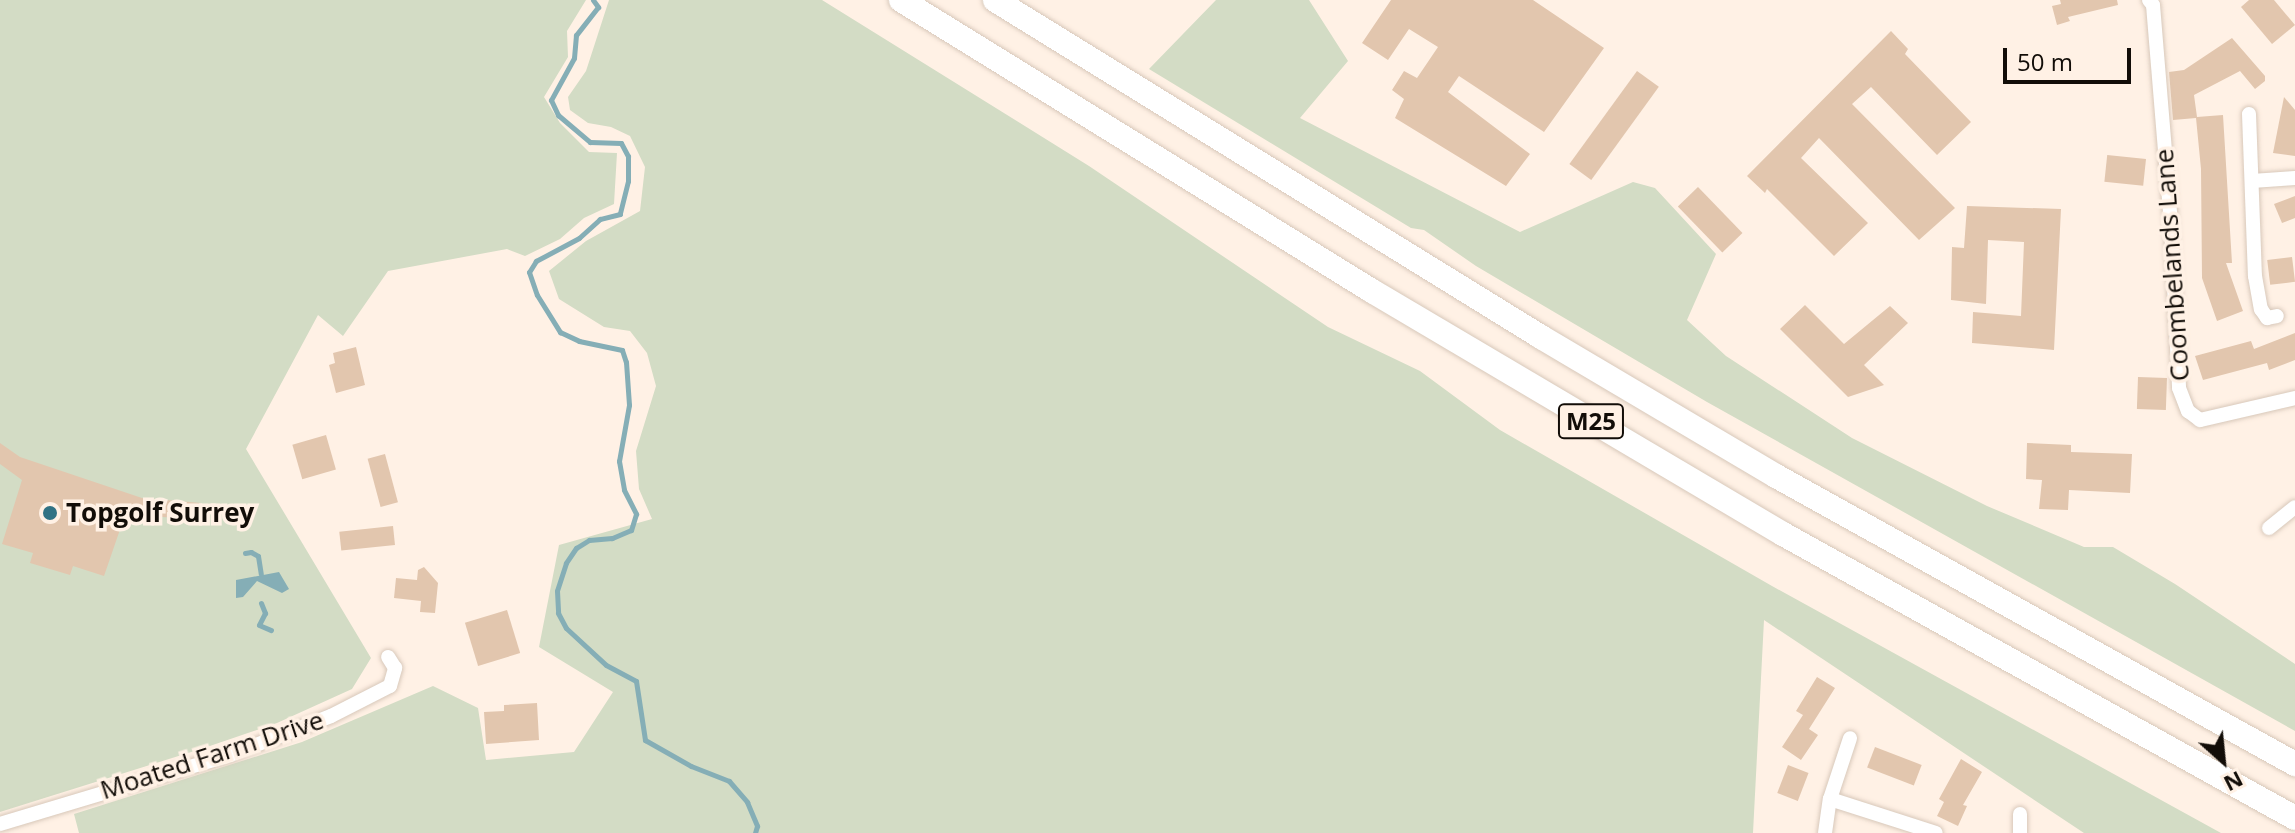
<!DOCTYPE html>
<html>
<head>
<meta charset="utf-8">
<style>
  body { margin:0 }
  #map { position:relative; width:2295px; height:833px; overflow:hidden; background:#fff1e5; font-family:"Open Sans",sans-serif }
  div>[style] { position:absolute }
  .green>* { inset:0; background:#d3dcc5 }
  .water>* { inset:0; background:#85aeb6 }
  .stream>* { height:5px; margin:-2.5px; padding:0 2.5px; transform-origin:2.5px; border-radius:2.5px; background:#85aeb6 }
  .building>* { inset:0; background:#e2c6ae; transform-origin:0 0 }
  .roads { filter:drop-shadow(0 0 2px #d8c8ba) drop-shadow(0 0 2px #d8c8ba) }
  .street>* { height:14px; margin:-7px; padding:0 7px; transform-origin:7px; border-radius:7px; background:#fff }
  .highway>* { height:24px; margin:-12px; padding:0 12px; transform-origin:12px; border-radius:12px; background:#fff }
  .dots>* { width:22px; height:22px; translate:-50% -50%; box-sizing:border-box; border:4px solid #fff1e5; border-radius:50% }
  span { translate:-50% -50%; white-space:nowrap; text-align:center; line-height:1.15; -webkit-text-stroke:7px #fff1e5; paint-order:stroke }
  .shield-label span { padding:2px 6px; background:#fff1e5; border:2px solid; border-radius:6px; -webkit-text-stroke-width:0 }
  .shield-label { font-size:24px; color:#120d08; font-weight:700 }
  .street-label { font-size:26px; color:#120d08 }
  .poi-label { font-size:26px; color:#120d08; font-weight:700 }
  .left { translate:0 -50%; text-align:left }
  .north { position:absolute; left:2183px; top:721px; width:80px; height:80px; -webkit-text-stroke:6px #fff1e5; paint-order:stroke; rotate:153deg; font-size:22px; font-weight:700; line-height:32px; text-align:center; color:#120d08 }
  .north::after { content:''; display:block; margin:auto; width:28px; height:36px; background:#120d08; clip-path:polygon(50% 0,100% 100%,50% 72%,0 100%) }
  .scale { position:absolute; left:2003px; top:48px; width:128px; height:36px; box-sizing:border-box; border:4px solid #120d08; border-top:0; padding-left:10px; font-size:24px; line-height:28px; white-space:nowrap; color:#120d08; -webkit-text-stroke:6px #fff1e5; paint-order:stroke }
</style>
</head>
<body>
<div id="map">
  <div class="green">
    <i style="clip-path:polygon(0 0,586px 0,567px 31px,568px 57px,544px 97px,560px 123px,589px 152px,617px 153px,614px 204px,584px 218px,560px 239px,525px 256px,507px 249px,388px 271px,343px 336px,318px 315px,246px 449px,371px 658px,352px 689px,277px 723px,204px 748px,0 812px)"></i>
    <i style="clip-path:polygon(609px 0,822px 0,1089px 166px,1328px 327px,1420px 371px,1500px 430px,1772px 586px,2221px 833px,2084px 833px,1764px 620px,1753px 833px,79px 833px,74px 814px,302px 742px,433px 686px,478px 708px,486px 760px,574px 752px,613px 692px,539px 647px,559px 545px,652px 519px,639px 489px,636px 451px,656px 386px,647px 353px,630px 331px,604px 327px,559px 299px,549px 271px,586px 241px,640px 211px,645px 167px,630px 136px,611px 127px,588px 123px,570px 110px,568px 97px,586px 71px)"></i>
    <i style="clip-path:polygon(1216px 0,1309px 0,1348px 61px,1300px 118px,1520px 232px,1633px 182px,1655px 188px,1716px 254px,1687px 320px,1726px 356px,1852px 438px,1987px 506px,2084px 547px,2113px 547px,2175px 584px,2295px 664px,2295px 731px,1707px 402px,1476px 266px,1424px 230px,1411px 228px,1149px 69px)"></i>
  </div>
  <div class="water">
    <i style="clip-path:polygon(279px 572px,289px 589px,282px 593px,257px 581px,243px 597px,236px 598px,236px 580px)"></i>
  </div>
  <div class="stream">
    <i style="left:593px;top:0;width:9px;rotate:54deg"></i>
    <i style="left:598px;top:7px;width:36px;rotate:128deg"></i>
    <i style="left:576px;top:35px;width:23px;rotate:95deg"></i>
    <i style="left:574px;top:58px;width:48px;rotate:118.7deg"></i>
    <i style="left:551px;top:100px;width:17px;rotate:65deg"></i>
    <i style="left:558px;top:115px;width:42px;rotate:40.2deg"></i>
    <i style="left:590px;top:142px;width:31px;rotate:2deg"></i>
    <i style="left:621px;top:143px;width:15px;rotate:62deg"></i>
    <i style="left:628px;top:156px;width:25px;rotate:90deg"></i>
    <i style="left:628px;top:181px;width:34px;rotate:104deg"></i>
    <i style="left:620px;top:214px;width:21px;rotate:166deg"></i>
    <i style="left:600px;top:219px;width:28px;rotate:138deg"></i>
    <i style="left:579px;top:238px;width:49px;rotate:151.9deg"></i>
    <i style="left:536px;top:261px;width:13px;rotate:122deg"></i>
    <i style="left:529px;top:272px;width:24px;rotate:71deg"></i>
    <i style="left:537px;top:295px;width:44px;rotate:58.1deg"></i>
    <i style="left:560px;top:332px;width:21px;rotate:25deg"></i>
    <i style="left:579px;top:341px;width:44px;rotate:11.8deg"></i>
    <i style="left:622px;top:350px;width:13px;rotate:72deg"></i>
    <i style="left:626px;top:362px;width:43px;rotate:86deg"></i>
    <i style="left:629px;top:405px;width:57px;rotate:100.1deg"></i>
    <i style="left:619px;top:461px;width:29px;rotate:80deg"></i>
    <i style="left:624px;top:490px;width:27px;rotate:63deg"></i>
    <i style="left:636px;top:514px;width:17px;rotate:107deg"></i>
    <i style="left:631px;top:530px;width:21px;rotate:157deg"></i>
    <i style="left:612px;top:538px;width:23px;rotate:175deg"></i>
    <i style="left:589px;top:540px;width:15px;rotate:148deg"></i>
    <i style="left:576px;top:548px;width:18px;rotate:124deg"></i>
    <i style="left:566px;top:563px;width:29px;rotate:108deg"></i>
    <i style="left:557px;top:591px;width:22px;rotate:87deg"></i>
    <i style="left:558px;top:613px;width:17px;rotate:62deg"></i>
    <i style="left:566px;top:628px;width:54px;rotate:42.8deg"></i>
    <i style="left:606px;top:665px;width:34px;rotate:28deg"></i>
    <i style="left:636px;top:681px;width:60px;rotate:81.3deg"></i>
    <i style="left:645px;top:740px;width:53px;rotate:29.5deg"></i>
    <i style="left:691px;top:766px;width:41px;rotate:21.5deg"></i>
    <i style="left:729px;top:781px;width:28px;rotate:49deg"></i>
    <i style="left:747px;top:802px;width:26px;rotate:67deg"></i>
    <i style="left:757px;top:826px;width:7px;rotate:106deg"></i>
    <i style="left:245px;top:553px;width:6px;rotate:-9deg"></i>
    <i style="left:251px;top:552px;width:8px;rotate:30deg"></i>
    <i style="left:258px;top:556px;width:18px;rotate:81deg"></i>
    <i style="left:261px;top:603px;width:11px;rotate:68deg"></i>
    <i style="left:265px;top:613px;width:13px;rotate:117deg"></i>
    <i style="left:259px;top:625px;width:13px;rotate:23deg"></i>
  </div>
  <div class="building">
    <i style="clip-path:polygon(1391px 0,1533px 0,1604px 48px,1544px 132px,1459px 76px,1448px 92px,1530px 154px,1506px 186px,1395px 118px,1404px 99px,1392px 90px,1404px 71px,1417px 78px,1438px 47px,1409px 29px,1388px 60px,1362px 43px)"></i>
    <i style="clip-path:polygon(2060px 0,2117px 0,2118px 5px,2068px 17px,2070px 21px,2057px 25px,2052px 6px,2061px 4px)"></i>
    <i style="clip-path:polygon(2249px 0,2274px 0,2295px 25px,2272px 44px,2241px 7px)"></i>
    <i style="clip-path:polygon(1891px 31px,1908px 49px,1905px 54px,1971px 122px,1937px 155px,1871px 87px,1852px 104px,1955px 208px,1919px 240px,1819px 138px,1801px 158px,1868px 223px,1834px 256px,1767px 189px,1765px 193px,1747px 176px)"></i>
    <i style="clip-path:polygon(2232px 38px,2265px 76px,2265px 81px,2255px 89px,2240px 71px,2194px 95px,2197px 117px,2223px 115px,2232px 263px,2226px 263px,2243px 311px,2217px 321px,2202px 278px,2201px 169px,2196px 118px,2173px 120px,2169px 72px,2184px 70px)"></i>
    <i style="left:1637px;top:71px;width:27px;height:115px;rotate:36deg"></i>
    <i style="clip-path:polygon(2284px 97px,2295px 110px,2295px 156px,2273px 153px)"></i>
    <i style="left:2146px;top:159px;width:27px;height:39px;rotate:96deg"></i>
    <i style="left:1698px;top:187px;width:64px;height:28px;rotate:46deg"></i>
    <i style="clip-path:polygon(2295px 196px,2295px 218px,2282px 223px,2274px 204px)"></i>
    <i style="clip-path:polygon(1967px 206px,2061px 209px,2054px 350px,1972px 343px,1973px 312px,2021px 316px,2024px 242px,1988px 240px,1986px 304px,1951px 300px,1952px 247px,1964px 248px)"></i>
    <i style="left:2292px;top:257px;width:25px;height:25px;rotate:83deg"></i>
    <i style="clip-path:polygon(1805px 305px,1844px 344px,1890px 306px,1908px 323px,1864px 365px,1884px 385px,1848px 397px,1780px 329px)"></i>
    <i style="clip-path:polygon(2295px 333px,2295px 360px,2269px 370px,2267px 363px,2203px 380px,2195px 356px,2251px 341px,2254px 349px)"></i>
    <i style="clip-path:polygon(356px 347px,365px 385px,336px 393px,329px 365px,335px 363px,333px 353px)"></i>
    <i style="left:2138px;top:377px;width:29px;height:32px;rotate:2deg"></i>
    <i style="left:326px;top:435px;width:36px;height:35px;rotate:74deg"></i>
    <i style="clip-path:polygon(0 443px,20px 457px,142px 498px,201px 503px,199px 519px,125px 515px,104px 576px,73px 566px,70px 575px,30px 563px,33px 553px,2px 544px,22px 480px,0 464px)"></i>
    <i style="clip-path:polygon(2027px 443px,2071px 445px,2071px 452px,2132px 454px,2130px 493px,2069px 490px,2068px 510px,2039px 509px,2042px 480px,2026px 479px)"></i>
    <i style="left:385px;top:454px;width:50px;height:18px;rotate:75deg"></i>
    <i style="left:393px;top:526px;width:19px;height:54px;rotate:84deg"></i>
    <i style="clip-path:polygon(424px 567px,438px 583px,435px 613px,420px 612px,421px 601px,394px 598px,396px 578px,417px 580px,418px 570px)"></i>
    <i style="left:507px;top:610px;width:45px;height:44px;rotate:73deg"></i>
    <i style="clip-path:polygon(1817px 677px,1835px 688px,1809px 729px,1818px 735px,1801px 760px,1782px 747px,1803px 715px,1796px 711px)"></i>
    <i style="clip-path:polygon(537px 703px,539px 740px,486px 744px,484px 712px,504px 711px,504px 705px)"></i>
    <i style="left:1875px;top:747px;width:50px;height:22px;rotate:21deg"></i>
    <i style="clip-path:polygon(1961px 759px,1982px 772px,1963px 805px,1967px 806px,1958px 826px,1937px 816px,1944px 802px,1939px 799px)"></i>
    <i style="left:1788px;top:765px;width:22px;height:30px;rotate:21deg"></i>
  </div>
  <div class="roads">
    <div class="street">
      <i style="left:2149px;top:0;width:6px;rotate:51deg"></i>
      <i style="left:2153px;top:5px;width:219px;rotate:85.3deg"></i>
      <i style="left:2171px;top:223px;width:165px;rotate:87.2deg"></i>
      <i style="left:2179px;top:388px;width:25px;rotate:69deg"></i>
      <i style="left:2188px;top:411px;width:15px;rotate:37deg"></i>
      <i style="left:2200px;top:420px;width:98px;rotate:-13deg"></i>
      <i style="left:2249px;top:114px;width:162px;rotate:87.9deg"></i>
      <i style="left:2255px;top:276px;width:34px;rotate:80deg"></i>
      <i style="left:2261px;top:309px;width:11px;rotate:56deg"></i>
      <i style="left:2267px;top:318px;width:10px;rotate:-11deg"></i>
      <i style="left:2252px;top:181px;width:43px;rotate:-4deg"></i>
      <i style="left:2269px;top:528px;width:33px;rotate:-39deg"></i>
      <i style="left:1830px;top:799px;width:111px;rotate:17.8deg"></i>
      <i style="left:0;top:824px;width:240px;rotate:-16.7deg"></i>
      <i style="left:230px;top:755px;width:108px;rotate:-21.1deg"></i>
      <i style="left:331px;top:716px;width:66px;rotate:-27deg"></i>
      <i style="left:390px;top:686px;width:19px;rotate:-74deg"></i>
      <i style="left:395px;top:668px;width:13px;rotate:-122deg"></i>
      <i style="left:1825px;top:833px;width:34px;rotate:-82deg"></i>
      <i style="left:1830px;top:799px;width:64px;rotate:-71.8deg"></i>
      <i style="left:2020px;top:833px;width:19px;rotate:-90deg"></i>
    </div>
    <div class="highway">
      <i style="left:901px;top:0;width:554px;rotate:31.71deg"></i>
      <i style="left:1372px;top:291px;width:477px;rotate:30.6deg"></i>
      <i style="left:1783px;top:534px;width:585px;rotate:29.02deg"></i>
      <i style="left:995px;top:0;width:642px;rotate:31.68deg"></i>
      <i style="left:1541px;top:337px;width:273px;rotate:30.6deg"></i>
      <i style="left:1776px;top:476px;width:594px;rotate:29.03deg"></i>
    </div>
  </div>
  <div class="dots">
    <i style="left:50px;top:513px;background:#307284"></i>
  </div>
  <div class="shield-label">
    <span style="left:1591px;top:421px">M25</span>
  </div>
  <div class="street-label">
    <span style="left:2172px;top:265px;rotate:-94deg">Coombelands Lane</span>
    <span style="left:212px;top:755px;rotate:-18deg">Moated Farm Drive</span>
  </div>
  <div class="poi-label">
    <span class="left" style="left:66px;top:513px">Topgolf Surrey</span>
  </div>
  <div class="north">N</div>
  <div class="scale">50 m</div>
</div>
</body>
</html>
